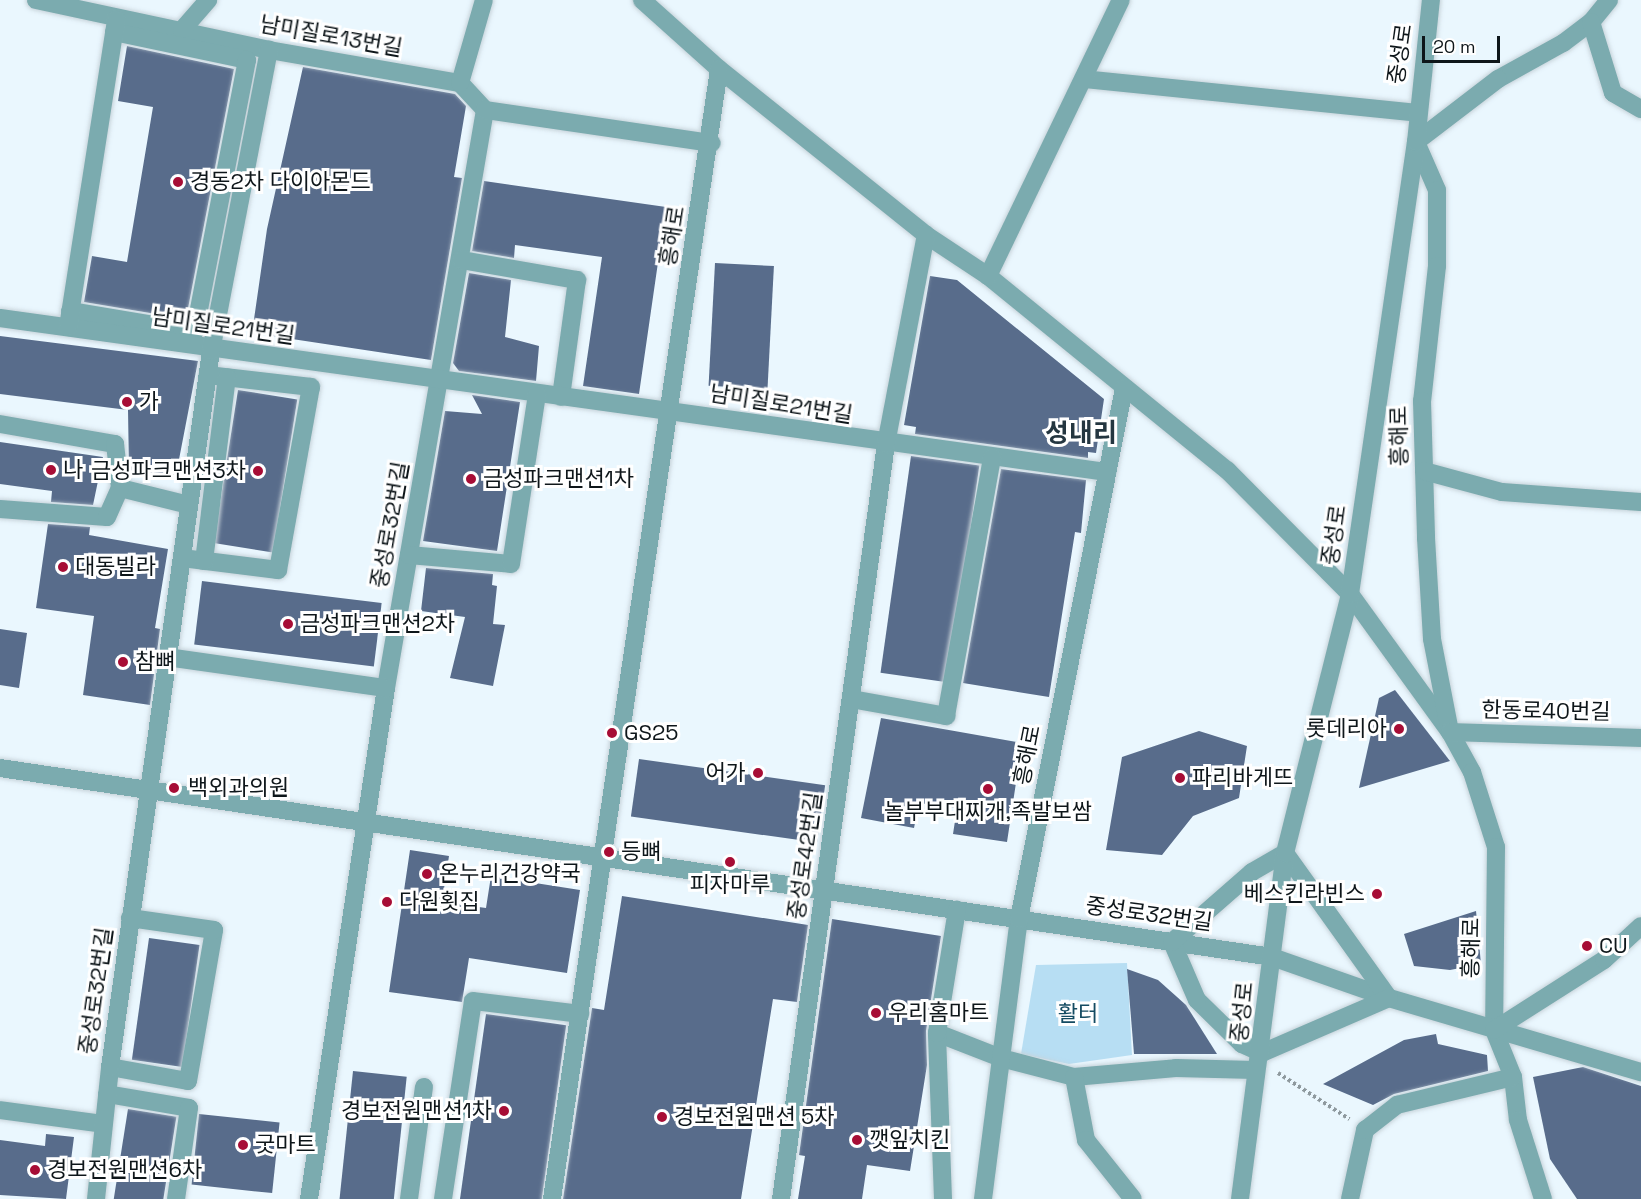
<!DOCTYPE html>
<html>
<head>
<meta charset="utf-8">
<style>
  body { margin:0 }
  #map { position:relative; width:1641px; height:1199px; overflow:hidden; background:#eaf7fe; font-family:"Space Grotesk","Noto Sans KR",sans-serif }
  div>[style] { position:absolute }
  .green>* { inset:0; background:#b7def3 }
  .building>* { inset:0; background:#586c8b; transform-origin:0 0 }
  .path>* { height:4px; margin-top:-2px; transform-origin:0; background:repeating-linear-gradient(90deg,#8e999e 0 3px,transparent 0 6px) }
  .roads { filter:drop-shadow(0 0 2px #c7d3da) drop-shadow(0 0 2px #c7d3da) }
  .minor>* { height:18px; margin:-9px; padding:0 9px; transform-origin:9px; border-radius:9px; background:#7babaf }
  .dots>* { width:16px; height:16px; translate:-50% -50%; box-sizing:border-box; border:3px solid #fff; border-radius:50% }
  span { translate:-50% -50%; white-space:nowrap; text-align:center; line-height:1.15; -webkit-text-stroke:6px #fff; paint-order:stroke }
  .street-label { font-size:22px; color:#0e161a }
  .poi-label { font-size:22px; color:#0e161a }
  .left { translate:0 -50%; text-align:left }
  .right { translate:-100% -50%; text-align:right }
  .park-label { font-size:22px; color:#144b62 }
  .quarter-label { font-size:26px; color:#243640; font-weight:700 }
  .scale { position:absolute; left:1422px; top:36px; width:78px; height:27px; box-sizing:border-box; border:3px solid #0e161a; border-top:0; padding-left:8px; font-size:18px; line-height:21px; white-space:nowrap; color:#0e161a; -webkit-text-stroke:4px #fff; paint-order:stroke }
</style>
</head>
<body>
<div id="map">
  <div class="green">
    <i style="clip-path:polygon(1127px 963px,1132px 1055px,1069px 1064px,1021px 1054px,1036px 965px)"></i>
  </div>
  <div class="building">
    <i style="clip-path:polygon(127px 46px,234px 69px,186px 319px,84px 302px,92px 256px,127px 262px,153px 107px,118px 101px)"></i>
    <i style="clip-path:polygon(303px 67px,455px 94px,466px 106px,454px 177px,462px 178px,431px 360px,252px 333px,267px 229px)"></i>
    <i style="clip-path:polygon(484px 181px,666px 207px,639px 394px,583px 386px,602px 257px,515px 245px,514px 258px,472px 251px)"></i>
    <i style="left:715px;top:263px;width:59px;height:123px;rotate:3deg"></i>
    <i style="clip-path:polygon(469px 273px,511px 280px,505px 337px,539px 346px,536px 381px,459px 371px,453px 363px)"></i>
    <i style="clip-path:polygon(930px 276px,957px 280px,1104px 399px,1096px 453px,1088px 452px,1088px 458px,915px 434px,916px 427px,904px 425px)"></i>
    <i style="clip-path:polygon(0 336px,198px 361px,176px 475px,129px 471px,128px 410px,0 394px)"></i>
    <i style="left:238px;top:390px;width:60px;height:155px;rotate:9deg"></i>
    <i style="clip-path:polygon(472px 395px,520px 402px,497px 551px,423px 541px,445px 411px,482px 414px)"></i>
    <i style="clip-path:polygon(0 442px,103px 457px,93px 505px,51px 502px,52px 491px,0 484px)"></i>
    <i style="left:911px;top:456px;width:69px;height:219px;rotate:8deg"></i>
    <i style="clip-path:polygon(1001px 469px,1086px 480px,1081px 533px,1075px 532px,1049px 697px,963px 683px)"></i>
    <i style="clip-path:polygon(48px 524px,90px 527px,89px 535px,168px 549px,155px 628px,160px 629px,150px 705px,83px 695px,94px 616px,36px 608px)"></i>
    <i style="clip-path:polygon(426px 568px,493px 574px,492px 585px,497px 586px,493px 624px,505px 625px,493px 686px,450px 678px,465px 617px,421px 611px)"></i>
    <i style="left:202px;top:581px;width:181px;height:64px;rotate:7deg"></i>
    <i style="clip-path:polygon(0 629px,27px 633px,19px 688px,0 685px)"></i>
    <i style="clip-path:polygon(1395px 690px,1450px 761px,1359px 788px,1379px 698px)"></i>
    <i style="clip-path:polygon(881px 718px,1022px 743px,1007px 842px,953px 834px,957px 808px,919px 803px,914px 828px,861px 818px)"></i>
    <i style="clip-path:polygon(1199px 731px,1247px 746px,1239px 798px,1193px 816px,1162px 855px,1106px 850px,1122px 757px)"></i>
    <i style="left:639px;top:759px;width:188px;height:58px;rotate:8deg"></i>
    <i style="clip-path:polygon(410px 850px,449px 856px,442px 902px,486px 908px,491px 876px,580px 890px,567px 973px,469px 958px,462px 1002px,389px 992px)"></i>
    <i style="clip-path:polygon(622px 896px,808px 925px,797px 1002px,773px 999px,741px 1199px,563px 1199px,592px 1008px,604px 1010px)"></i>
    <i style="clip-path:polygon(1476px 911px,1481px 964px,1450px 970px,1414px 966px,1404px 934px)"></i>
    <i style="clip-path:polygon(832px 919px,941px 936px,926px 1031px,927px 1065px,910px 1171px,867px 1165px,862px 1199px,798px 1199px,805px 1156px,799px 1155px)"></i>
    <i style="left:149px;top:938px;width:51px;height:123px;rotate:8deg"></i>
    <i style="clip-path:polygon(1127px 969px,1158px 980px,1186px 1005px,1217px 1054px,1134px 1054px)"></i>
    <i style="left:486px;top:1014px;width:81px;height:187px;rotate:8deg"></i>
    <i style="clip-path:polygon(1436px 1034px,1438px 1044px,1487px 1055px,1488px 1071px,1394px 1094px,1373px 1105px,1323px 1084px,1404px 1040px)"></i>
    <i style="clip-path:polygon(1583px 1067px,1641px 1086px,1641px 1199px,1577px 1199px,1550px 1159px,1533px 1077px)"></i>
    <i style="left:353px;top:1071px;width:54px;height:129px;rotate:6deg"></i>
    <i style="left:128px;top:1109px;width:49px;height:91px;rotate:9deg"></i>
    <i style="left:199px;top:1114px;width:81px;height:71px;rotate:6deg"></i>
    <i style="clip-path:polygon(46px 1134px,74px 1137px,66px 1199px,0 1195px,0 1140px,45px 1146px)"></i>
  </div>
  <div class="path">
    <i style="left:1278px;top:1073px;width:85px;rotate:32.9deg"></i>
  </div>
  <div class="roads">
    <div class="minor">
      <i style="left:36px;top:0;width:238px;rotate:12.1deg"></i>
      <i style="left:269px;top:50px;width:194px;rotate:9.8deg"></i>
      <i style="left:460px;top:83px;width:37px;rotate:47deg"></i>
      <i style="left:485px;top:110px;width:586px;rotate:99.72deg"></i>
      <i style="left:386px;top:688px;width:517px;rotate:98.57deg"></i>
      <i style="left:642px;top:0;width:103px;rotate:41.9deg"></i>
      <i style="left:719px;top:69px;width:265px;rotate:38.7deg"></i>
      <i style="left:926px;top:235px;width:74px;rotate:33.5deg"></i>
      <i style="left:988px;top:276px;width:308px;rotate:39.1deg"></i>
      <i style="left:1227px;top:470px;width:175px;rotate:45.2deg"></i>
      <i style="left:1350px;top:594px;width:170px;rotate:54.1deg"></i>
      <i style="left:1450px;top:732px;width:46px;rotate:61.2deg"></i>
      <i style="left:1472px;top:772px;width:79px;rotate:72.3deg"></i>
      <i style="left:1496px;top:847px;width:183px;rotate:90.6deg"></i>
      <i style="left:1494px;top:1030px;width:51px;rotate:68deg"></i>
      <i style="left:1513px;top:1077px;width:43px;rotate:83.4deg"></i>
      <i style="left:1518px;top:1120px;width:83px;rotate:72.4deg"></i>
      <i style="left:1609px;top:0;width:28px;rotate:129deg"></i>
      <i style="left:1591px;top:22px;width:35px;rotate:143deg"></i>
      <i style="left:1563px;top:43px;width:74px;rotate:151deg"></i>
      <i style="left:1498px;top:79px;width:103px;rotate:142.5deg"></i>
      <i style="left:1416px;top:142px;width:52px;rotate:66.4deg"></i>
      <i style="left:1437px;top:190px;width:76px;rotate:90deg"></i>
      <i style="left:1437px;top:266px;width:136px;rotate:96.3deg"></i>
      <i style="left:1422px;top:401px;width:137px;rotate:88.3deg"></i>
      <i style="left:1426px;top:538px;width:101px;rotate:86.6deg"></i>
      <i style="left:1432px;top:639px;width:95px;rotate:79deg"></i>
      <i style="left:1450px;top:732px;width:191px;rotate:1.8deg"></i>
      <i style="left:1591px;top:22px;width:74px;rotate:72.8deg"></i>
      <i style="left:1613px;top:93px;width:32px;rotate:30deg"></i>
      <i style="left:182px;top:30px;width:40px;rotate:-49deg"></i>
      <i style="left:114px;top:32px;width:136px;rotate:11.9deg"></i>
      <i style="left:247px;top:60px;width:276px;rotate:100.9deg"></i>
      <i style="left:195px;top:331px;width:12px;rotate:-175deg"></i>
      <i style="left:1084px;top:79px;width:334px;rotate:5.8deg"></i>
      <i style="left:460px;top:83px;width:86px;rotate:-73.9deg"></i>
      <i style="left:485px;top:110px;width:229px;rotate:8.3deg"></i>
      <i style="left:461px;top:260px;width:118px;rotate:9.8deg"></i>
      <i style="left:577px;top:280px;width:118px;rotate:97.8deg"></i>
      <i style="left:988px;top:276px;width:306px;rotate:-64.3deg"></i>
      <i style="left:70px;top:311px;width:115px;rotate:9.5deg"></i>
      <i style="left:183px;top:330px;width:11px;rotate:95deg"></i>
      <i style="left:0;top:318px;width:1118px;rotate:7.92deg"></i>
      <i style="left:68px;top:327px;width:311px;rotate:-81.1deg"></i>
      <i style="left:0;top:424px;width:117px;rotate:9.9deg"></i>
      <i style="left:115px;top:444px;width:44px;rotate:83.5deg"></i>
      <i style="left:120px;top:488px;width:71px;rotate:13.8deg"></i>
      <i style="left:1424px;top:471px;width:81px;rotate:15.1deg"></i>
      <i style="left:1502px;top:492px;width:139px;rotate:4.1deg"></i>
      <i style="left:0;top:509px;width:107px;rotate:4.3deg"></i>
      <i style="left:107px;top:517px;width:32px;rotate:-66deg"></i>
      <i style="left:409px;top:555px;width:102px;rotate:5deg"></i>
      <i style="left:511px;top:564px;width:172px;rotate:-81.3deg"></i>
      <i style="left:182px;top:558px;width:97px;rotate:7.1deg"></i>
      <i style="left:278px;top:570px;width:186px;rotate:-79.8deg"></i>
      <i style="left:311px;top:387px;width:104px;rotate:-173.4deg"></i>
      <i style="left:204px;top:561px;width:185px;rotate:-82.9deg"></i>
      <i style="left:167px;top:657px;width:221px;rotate:8.1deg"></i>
      <i style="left:851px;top:699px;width:97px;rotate:10.1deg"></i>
      <i style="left:946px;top:716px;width:263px;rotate:-79.9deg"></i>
      <i style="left:0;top:768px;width:1286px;rotate:8.45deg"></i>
      <i style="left:1272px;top:957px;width:124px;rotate:19.3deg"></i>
      <i style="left:1389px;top:998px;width:263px;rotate:16.4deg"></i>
      <i style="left:1285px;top:853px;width:178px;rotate:54.4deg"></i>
      <i style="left:1389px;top:998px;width:138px;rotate:156.6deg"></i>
      <i style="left:1262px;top:1053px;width:22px;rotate:-156deg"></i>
      <i style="left:1242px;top:1044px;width:63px;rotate:-135.6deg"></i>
      <i style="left:1197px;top:1000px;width:63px;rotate:-113.3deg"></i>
      <i style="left:1172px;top:942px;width:106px;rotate:-41.2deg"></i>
      <i style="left:1252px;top:872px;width:38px;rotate:-30deg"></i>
      <i style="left:1494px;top:1030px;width:130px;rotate:-32.5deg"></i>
      <i style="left:1604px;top:960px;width:50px;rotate:-42.6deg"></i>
      <i style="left:937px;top:1033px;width:69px;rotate:21.3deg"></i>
      <i style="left:1001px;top:1058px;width:75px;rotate:14.6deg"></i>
      <i style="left:1074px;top:1077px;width:102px;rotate:-5deg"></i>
      <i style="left:1176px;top:1068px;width:79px;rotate:1.5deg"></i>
      <i style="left:110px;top:1067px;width:79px;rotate:10.2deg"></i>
      <i style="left:188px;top:1081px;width:153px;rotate:-80.2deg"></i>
      <i style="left:214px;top:930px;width:85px;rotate:-171.9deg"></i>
      <i style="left:1074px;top:1077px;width:64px;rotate:79.2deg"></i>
      <i style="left:1086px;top:1140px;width:75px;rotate:51.5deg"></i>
      <i style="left:107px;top:1094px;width:83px;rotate:9.7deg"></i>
      <i style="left:189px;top:1108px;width:92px;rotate:98.1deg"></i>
      <i style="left:0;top:1110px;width:104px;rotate:7.7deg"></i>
      <i style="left:96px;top:1199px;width:133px;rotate:-83.9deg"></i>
      <i style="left:110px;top:1067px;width:723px;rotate:-81.97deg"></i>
      <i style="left:211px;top:351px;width:307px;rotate:-79.1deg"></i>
      <i style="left:409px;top:1199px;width:113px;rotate:-82.4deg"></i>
      <i style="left:443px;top:1199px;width:200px;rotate:-81.4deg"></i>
      <i style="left:473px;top:1001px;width:108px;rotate:6.9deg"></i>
      <i style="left:552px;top:1199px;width:1142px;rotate:-81.59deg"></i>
      <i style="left:781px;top:1199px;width:762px;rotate:-82.08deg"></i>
      <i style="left:886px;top:444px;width:213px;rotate:-79.2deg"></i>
      <i style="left:943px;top:1199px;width:166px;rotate:-92.1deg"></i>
      <i style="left:937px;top:1033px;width:125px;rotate:-80.8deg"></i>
      <i style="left:983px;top:1199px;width:282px;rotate:-82.7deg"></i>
      <i style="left:1019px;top:919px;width:541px;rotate:-78.81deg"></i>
      <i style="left:1240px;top:1199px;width:349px;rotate:-82.6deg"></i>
      <i style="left:1285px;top:853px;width:267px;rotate:-75.9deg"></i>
      <i style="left:1350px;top:594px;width:457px;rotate:-81.7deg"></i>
      <i style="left:1416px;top:142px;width:143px;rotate:-84deg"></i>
      <i style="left:1350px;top:1199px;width:71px;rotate:-77.7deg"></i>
      <i style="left:1365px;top:1130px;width:41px;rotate:-38deg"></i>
      <i style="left:1397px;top:1105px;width:119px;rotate:-13.6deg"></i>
    </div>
  </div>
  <div class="dots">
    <i style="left:178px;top:182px;background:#a70d35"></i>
    <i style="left:127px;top:402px;background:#a70d35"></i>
    <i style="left:51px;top:470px;background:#a70d35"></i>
    <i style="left:258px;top:471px;background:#a70d35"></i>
    <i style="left:471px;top:479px;background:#a70d35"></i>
    <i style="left:63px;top:567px;background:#a70d35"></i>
    <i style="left:288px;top:624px;background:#a70d35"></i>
    <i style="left:123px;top:662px;background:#a70d35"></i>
    <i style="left:1399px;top:729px;background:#a70d35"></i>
    <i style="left:612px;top:733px;background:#a70d35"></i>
    <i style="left:758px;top:773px;background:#a70d35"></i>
    <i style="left:1180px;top:778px;background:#a70d35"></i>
    <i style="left:174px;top:788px;background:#a70d35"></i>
    <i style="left:988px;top:789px;background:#a70d35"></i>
    <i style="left:609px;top:852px;background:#a70d35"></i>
    <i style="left:730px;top:862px;background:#a70d35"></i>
    <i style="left:427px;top:874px;background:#a70d35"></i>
    <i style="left:1377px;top:894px;background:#a70d35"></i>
    <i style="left:387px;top:902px;background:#a70d35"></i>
    <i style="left:1587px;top:946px;background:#a70d35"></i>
    <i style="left:876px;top:1013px;background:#a70d35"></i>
    <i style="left:504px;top:1111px;background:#a70d35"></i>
    <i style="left:662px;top:1117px;background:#a70d35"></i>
    <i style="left:857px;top:1140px;background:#a70d35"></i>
    <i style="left:243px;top:1145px;background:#a70d35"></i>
    <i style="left:35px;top:1170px;background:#a70d35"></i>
  </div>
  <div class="street-label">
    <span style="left:331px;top:36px;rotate:10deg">남미질로13번길</span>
    <span style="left:1400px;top:54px;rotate:-82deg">중성로</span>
    <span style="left:672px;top:236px;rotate:-81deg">흥해로</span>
    <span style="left:223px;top:326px;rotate:8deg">남미질로21번길</span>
    <span style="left:781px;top:404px;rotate:9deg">남미질로21번길</span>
    <span style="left:1399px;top:436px;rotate:-91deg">흥해로</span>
    <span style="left:390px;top:525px;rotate:-80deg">중성로32번길</span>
    <span style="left:1334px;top:535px;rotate:-82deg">중성로</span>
    <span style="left:1546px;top:711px;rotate:1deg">한동로40번길</span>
    <span style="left:1027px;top:755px;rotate:-79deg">흥해로</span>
    <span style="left:805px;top:856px;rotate:-82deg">중성로42번길</span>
    <span style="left:1149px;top:914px;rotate:8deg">중성로32번길</span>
    <span style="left:1471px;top:948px;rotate:-89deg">흥해로</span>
    <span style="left:96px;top:991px;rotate:-82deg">중성로32번길</span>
    <span style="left:1242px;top:1012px;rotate:-84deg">중성로</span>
  </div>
  <div class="poi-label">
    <span class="left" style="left:190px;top:182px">경동2차 다이아몬드</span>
    <span class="left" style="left:139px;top:402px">가</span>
    <span class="left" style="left:63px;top:470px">나</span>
    <span class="right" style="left:246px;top:471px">금성파크맨션3차</span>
    <span class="left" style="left:483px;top:479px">금성파크맨션1차</span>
    <span class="left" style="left:75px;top:567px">대동빌라</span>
    <span class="left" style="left:300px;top:624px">금성파크맨션2차</span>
    <span class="left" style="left:135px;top:662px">참뼈</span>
    <span class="right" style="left:1387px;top:729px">롯데리아</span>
    <span class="left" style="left:624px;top:733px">GS25</span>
    <span class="right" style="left:746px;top:773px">어가</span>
    <span class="left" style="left:1192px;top:778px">파리바게뜨</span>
    <span class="left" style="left:188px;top:788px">백외과의원</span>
    <span style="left:988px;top:812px">놀부부대찌개,족발보쌈</span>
    <span class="left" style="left:621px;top:852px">등뼈</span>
    <span class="left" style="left:439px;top:874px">온누리건강약국</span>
    <span style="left:730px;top:885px">피자마루</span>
    <span class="right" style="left:1365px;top:894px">베스킨라빈스</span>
    <span class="left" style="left:399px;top:902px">다원횟집</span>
    <span class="left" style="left:1599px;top:946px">CU</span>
    <span class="left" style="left:888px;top:1013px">우리홈마트</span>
    <span class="right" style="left:492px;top:1111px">경보전원맨션1차</span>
    <span class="left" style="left:674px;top:1117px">경보전원맨션 5차</span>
    <span class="left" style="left:869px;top:1140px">깻잎치킨</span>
    <span class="left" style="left:255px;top:1145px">굿마트</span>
    <span class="left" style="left:47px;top:1170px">경보전원맨션6차</span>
  </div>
  <div class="park-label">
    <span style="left:1078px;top:1014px">활터</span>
  </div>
  <div class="quarter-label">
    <span style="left:1081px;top:434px">성내리</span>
  </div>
  <div class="scale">20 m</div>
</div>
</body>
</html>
